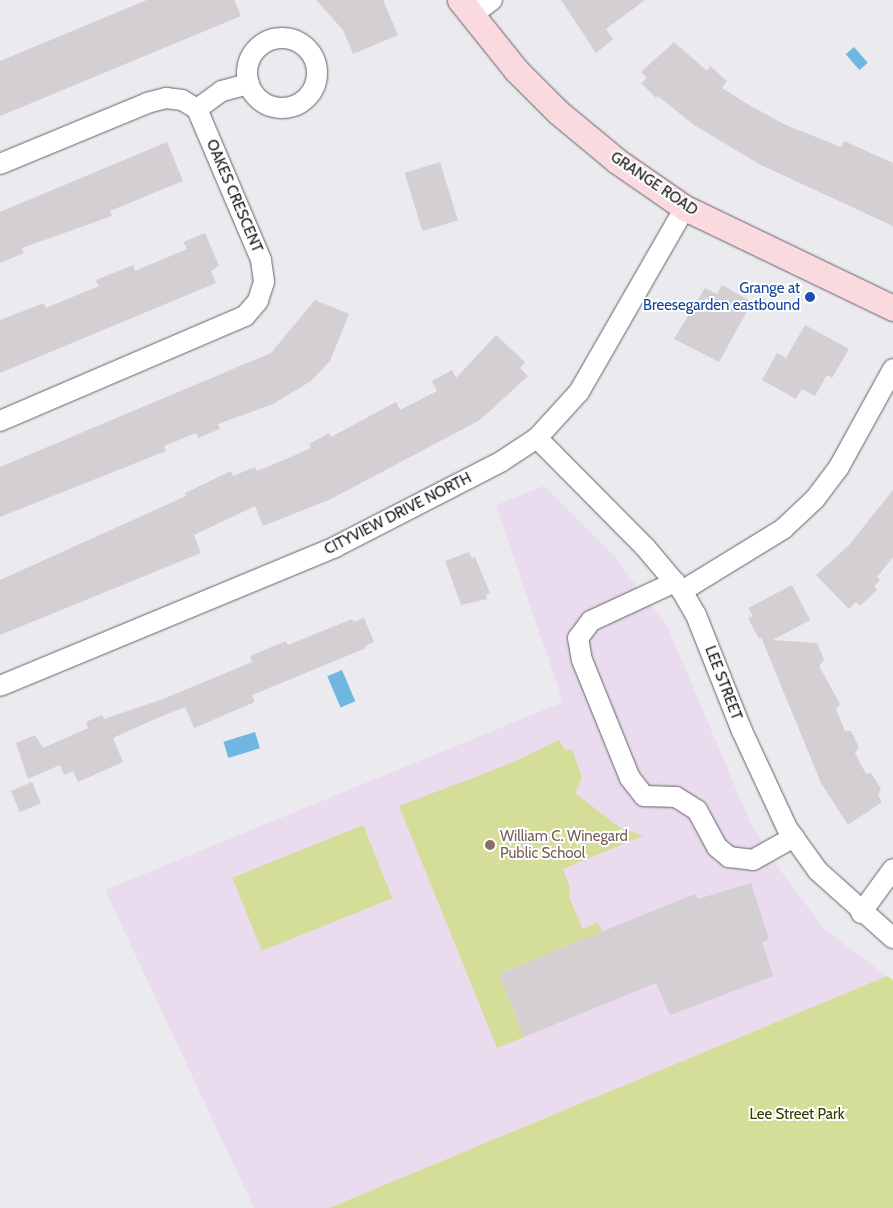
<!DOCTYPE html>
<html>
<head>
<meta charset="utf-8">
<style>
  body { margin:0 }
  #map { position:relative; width:893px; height:1208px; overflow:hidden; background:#ebeaef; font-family:Cabin,sans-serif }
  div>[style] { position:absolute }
  .education>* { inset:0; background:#eadbee }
  .green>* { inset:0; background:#d5de99; transform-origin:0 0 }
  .water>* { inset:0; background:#6fb7e1; transform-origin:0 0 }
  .building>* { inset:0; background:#d4cfd3; transform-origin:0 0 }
  .roads { filter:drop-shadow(0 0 1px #636266) drop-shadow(0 0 1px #636266) }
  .minor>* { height:20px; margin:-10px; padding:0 10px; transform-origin:10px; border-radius:10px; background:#fff }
  .minor>.ring { margin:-10px; padding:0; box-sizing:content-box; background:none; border:20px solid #fff; border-radius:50% }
  .major>* { height:25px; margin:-12.5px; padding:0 12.5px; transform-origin:12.5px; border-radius:12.5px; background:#fadadf }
  .dots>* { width:14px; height:14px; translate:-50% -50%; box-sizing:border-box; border:2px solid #fff; border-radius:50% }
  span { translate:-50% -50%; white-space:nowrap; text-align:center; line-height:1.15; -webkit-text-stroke:4px #fff; paint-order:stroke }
  .street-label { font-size:15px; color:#181719 }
  .transit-label { font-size:15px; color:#164399 }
  .right { translate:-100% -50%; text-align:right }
  .education-label { font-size:15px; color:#785e54 }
  .left { translate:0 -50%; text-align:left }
  .park-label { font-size:15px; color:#343900 }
</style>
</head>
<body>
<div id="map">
  <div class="education">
    <i style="clip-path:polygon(544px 486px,613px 555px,668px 628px,751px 824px,777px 866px,825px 930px,887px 976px,329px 1208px,254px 1208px,105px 890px,563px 702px,496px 505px)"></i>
  </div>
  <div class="green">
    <i style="clip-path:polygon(559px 740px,565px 750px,572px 749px,582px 778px,575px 793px,619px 827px,643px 836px,563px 869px,570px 887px,569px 897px,583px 929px,598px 922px,602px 932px,499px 974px,524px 1037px,497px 1048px,399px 806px,509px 764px)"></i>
    <i style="left:363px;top:825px;width:79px;height:141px;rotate:68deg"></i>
    <i style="clip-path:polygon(887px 976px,893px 980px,893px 1208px,329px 1208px)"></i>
  </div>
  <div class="water">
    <i style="left:854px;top:47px;width:21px;height:11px;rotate:49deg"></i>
    <i style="left:342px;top:670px;width:34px;height:16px;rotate:67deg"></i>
    <i style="left:255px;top:732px;width:17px;height:33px;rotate:73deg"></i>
  </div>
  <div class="building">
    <i style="clip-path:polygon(147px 0,234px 0,241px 16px,0 116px,0 61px)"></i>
    <i style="clip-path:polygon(316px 0,383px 0,398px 35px,353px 54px,343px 30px)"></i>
    <i style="clip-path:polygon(561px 0,645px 0,606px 29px,613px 39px,596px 53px)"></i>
    <i style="clip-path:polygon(674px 42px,707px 71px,710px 66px,727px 81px,722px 88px,749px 105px,786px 125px,841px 147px,844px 141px,893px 163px,893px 226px,759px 164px,694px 125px,658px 96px,656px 98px,641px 83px,647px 78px,641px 72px)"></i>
    <i style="clip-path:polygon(167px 142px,183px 181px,110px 211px,112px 216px,22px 248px,24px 253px,0 263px,0 212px)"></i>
    <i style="left:440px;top:162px;width:61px;height:37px;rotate:73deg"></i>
    <i style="clip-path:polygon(205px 233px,219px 266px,211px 271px,216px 283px,0 373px,0 320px,44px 303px,46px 308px,99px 286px,96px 280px,133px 265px,135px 271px,187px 249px,183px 242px)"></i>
    <i style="clip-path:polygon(722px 285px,752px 302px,719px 362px,674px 339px,705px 288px,717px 294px)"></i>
    <i style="clip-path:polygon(315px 300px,349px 314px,330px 361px,311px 381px,273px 404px,218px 424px,220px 429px,198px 438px,196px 433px,164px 446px,166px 451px,0 517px,0 467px,271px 353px)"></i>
    <i style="clip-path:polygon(805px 325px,849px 349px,832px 378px,827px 375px,815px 396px,802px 389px,796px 399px,762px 380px,777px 353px,786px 358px)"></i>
    <i style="clip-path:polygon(496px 335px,525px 362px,520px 368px,528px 376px,480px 420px,331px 499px,263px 526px,255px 506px,194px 535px,201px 553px,0 635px,0 580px,186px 496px,185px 493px,231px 471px,233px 476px,255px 467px,257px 471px,286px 459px,311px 448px,309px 444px,329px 433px,331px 437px,396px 402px,400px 410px,437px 391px,432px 381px,452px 370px,456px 378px)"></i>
    <i style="clip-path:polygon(893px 490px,893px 557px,877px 577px,880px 580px,874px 586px,877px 590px,860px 606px,856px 602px,849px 609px,816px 575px,849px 545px)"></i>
    <i style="clip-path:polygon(469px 552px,472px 558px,475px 557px,490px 593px,486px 595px,487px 599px,461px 605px,445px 561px)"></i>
    <i style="clip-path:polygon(792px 585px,810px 620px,773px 640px,817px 643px,824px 660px,819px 666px,840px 704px,836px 709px,845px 731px,851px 731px,859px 747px,855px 753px,866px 774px,871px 773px,881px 789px,878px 795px,882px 802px,848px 825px,821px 783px,761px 637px,759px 639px,748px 618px,753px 616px,748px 608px)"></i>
    <i style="clip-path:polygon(364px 618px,374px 642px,365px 646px,366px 648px,252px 695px,255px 702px,194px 728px,185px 707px,155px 719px,113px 738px,123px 762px,78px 782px,73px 771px,64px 775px,60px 765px,28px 779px,16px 743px,35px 735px,43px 748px,88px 728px,86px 722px,102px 715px,104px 719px,163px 699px,252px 662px,250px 656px,286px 641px,288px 645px,352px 619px,354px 622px)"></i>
    <i style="left:32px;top:782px;width:23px;height:23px;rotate:67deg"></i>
    <i style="clip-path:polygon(751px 883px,769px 939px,762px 942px,773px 976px,670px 1015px,656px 983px,524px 1037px,499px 974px,687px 897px,695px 894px,698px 899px)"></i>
  </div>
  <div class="roads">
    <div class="minor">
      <i style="left:472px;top:15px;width:25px;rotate:-37deg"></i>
      <i class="ring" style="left:247px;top:38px;width:50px;height:50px"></i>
      <i style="left:197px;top:109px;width:31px;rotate:-36deg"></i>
      <i style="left:222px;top:91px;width:28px;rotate:-15deg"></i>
      <i style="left:0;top:164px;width:159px;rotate:-22.5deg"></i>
      <i style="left:147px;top:103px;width:20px;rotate:-15deg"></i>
      <i style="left:166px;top:98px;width:16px;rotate:7deg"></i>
      <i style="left:182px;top:100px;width:17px;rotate:31deg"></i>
      <i style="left:197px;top:109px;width:164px;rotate:67deg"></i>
      <i style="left:261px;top:260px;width:22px;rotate:82deg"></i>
      <i style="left:264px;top:282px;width:20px;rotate:108deg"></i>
      <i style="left:258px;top:301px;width:20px;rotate:131deg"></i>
      <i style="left:245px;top:316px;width:267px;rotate:156.8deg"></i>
      <i style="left:537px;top:438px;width:153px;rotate:45.3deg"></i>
      <i style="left:645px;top:547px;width:57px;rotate:49.9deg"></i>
      <i style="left:682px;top:591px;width:28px;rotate:60deg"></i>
      <i style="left:696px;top:615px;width:125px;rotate:68.4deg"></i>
      <i style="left:742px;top:731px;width:107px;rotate:65.1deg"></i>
      <i style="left:787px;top:828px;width:53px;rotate:54.2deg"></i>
      <i style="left:818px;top:871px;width:101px;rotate:41.8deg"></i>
      <i style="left:675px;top:582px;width:93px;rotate:155.1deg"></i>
      <i style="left:591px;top:621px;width:21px;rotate:127deg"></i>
      <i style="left:578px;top:638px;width:22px;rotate:80deg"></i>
      <i style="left:582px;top:660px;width:127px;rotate:67.9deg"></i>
      <i style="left:630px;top:778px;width:23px;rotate:52deg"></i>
      <i style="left:644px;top:796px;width:32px;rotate:2deg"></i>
      <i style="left:676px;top:797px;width:25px;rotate:32deg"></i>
      <i style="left:697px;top:810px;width:42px;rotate:61.6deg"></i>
      <i style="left:717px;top:847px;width:16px;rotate:40deg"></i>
      <i style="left:729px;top:857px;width:24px;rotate:7deg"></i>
      <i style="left:753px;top:860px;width:47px;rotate:-29.3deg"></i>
      <i style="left:682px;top:591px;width:119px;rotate:-31.5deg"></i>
      <i style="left:783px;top:529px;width:44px;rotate:-43.2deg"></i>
      <i style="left:815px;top:499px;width:40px;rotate:-53deg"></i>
      <i style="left:839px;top:467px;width:112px;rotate:-61.1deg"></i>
      <i style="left:0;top:686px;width:363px;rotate:-22.5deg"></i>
      <i style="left:335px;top:547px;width:188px;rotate:-27.2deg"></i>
      <i style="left:502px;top:461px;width:42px;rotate:-33.3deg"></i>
      <i style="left:537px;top:438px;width:62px;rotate:-47.6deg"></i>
      <i style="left:579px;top:392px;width:212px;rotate:-60.1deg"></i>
      <i style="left:861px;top:913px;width:54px;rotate:-54deg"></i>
    </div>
    <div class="major">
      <i style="left:460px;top:0;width:90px;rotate:51.3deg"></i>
      <i style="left:516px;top:70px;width:59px;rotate:45deg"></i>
      <i style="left:558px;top:112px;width:77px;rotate:39.7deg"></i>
      <i style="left:617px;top:161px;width:83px;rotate:34.7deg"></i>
      <i style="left:685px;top:208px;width:231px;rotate:25.7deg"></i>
    </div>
  </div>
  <div class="dots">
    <i style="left:810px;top:297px;background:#1a4fb4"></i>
    <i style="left:490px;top:845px;background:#8d6e63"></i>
  </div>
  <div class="street-label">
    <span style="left:654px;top:184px;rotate:34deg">GRANGE ROAD</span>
    <span style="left:234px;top:196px;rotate:67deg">OAKES CRESCENT</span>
    <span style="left:398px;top:514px;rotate:-27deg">CITYVIEW DRIVE NORTH</span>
    <span style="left:723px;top:683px;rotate:69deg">LEE STREET</span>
  </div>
  <div class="transit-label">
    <span class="right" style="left:800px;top:297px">Grange at<br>Breesegarden eastbound</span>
  </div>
  <div class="education-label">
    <span class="left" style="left:500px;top:845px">William C. Winegard<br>Public School</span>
  </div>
  <div class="park-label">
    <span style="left:797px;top:1115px">Lee Street Park</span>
  </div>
</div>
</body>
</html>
